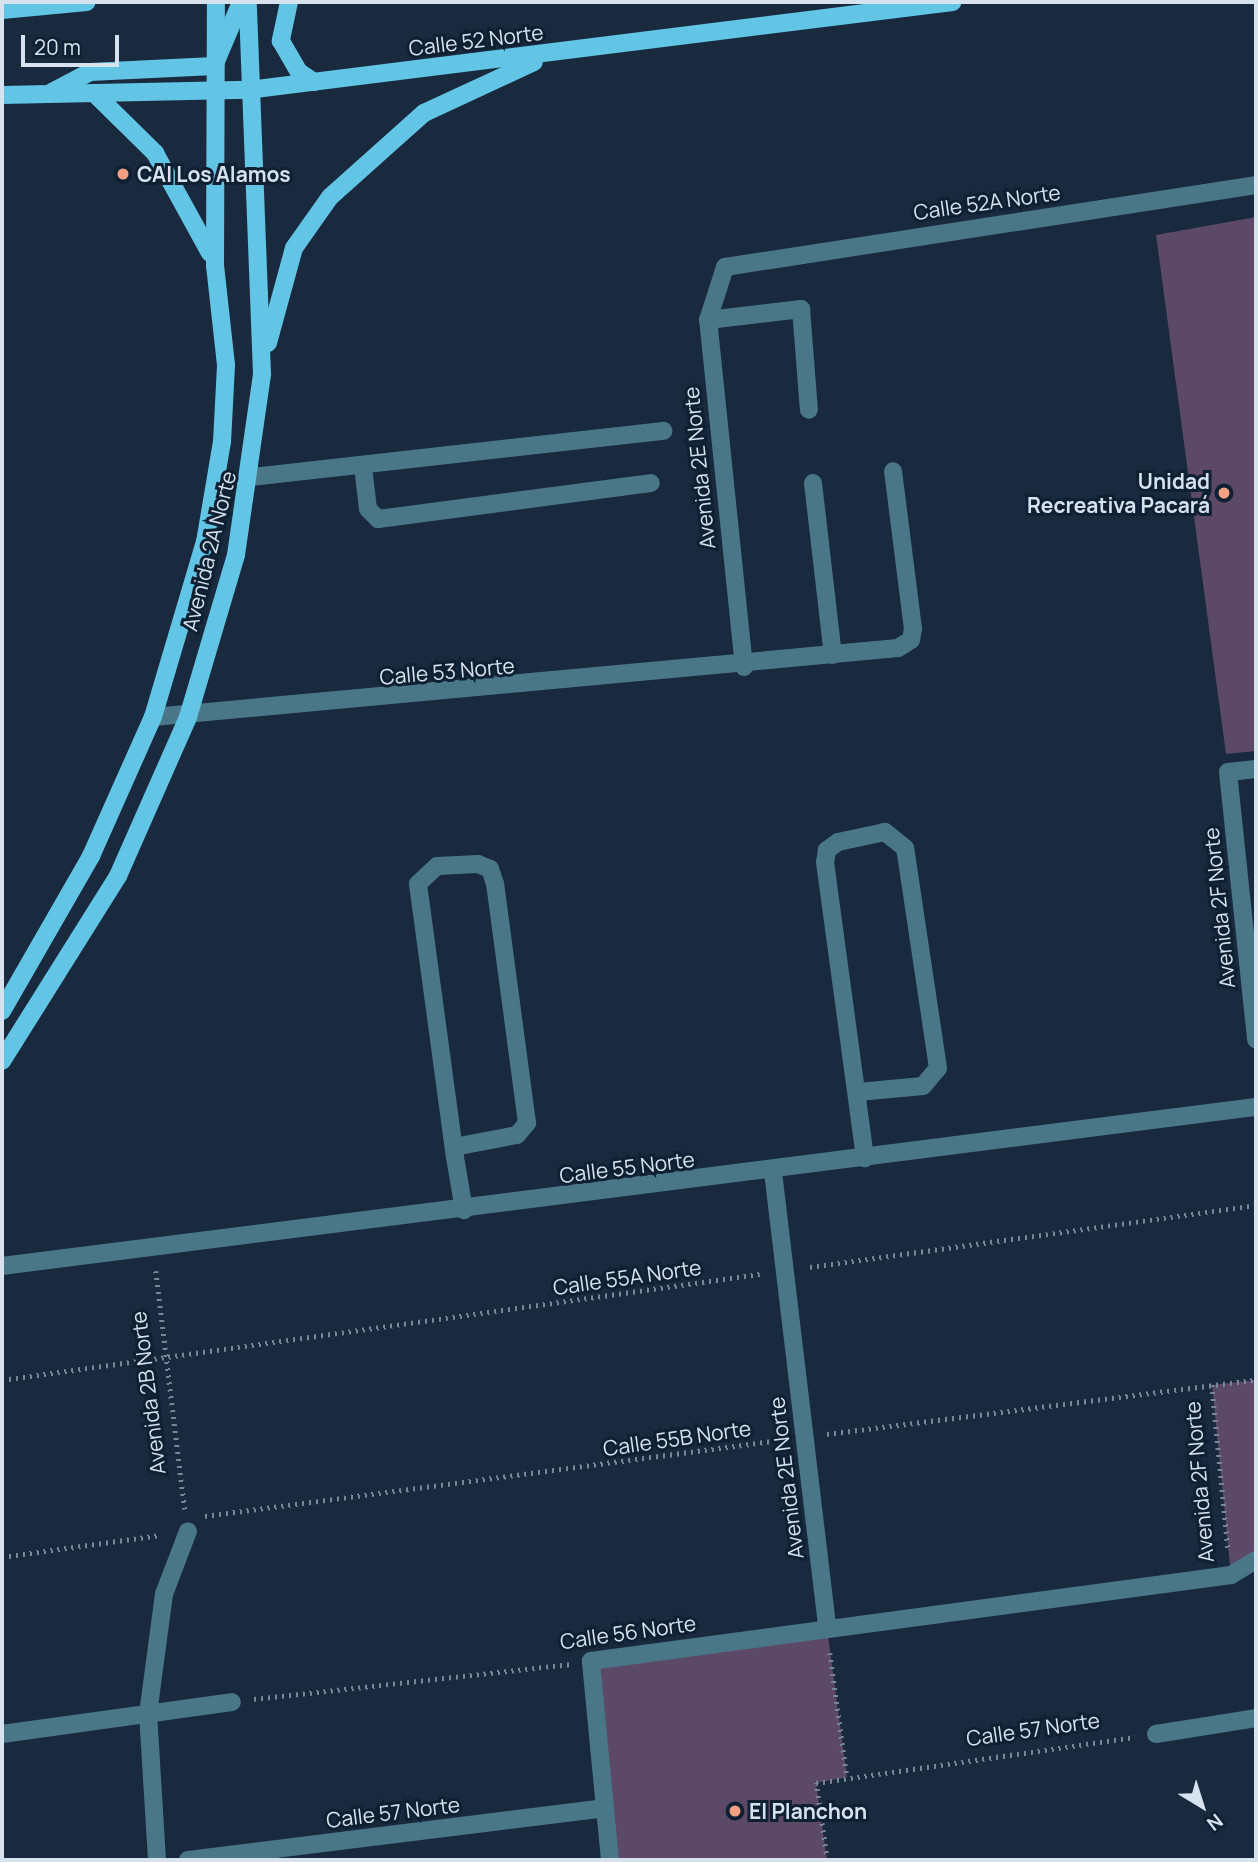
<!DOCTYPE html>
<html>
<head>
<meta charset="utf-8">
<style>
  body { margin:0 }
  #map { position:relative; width:1258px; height:1862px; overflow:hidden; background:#192a3e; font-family:Manrope,sans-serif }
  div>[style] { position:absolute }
  .green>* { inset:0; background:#5c4967 }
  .path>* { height:4.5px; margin-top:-2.25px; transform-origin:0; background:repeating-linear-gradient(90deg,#788697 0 2px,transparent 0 7px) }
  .minor>* { height:18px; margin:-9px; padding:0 9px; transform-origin:9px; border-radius:9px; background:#4a7787 }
  .major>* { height:18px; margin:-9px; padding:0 9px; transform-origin:9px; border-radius:9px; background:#62c5e6 }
  .dots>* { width:19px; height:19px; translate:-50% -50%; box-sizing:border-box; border:4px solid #0f2033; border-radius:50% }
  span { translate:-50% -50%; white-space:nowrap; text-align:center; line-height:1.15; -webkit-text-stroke:6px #0f2033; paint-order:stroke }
  .street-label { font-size:21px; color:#d7e2ef }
  .poi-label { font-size:21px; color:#d7e2ef; font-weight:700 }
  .left { translate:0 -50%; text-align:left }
  .right { translate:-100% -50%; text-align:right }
  .frame { position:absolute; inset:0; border:4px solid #d7e2ef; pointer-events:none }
  .north { position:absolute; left:1167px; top:1771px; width:70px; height:70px; -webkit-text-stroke:5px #0f2033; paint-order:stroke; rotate:142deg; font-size:19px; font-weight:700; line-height:28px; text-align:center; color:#d7e2ef }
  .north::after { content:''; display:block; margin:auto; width:24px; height:32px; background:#d7e2ef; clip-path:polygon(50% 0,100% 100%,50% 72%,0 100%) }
  .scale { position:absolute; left:21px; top:35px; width:98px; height:32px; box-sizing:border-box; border:4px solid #d7e2ef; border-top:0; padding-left:9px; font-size:21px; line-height:24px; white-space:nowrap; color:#d7e2ef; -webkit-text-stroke:5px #0f2033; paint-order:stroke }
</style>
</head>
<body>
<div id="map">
  <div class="green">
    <i style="clip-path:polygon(1256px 217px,1256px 751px,1226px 754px,1156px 235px)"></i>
    <i style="clip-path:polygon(1256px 1380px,1256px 1560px,1231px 1575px,1212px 1385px)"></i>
    <i style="clip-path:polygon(827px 1628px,847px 1777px,816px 1783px,827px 1860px,615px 1860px,591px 1661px)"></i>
  </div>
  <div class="path">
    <i style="left:810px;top:1267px;width:450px;rotate:-7.9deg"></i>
    <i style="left:156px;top:1271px;width:240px;rotate:83.1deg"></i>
    <i style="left:2px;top:1380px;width:765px;rotate:-7.96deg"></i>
    <i style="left:1212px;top:1385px;width:164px;rotate:84.4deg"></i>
    <i style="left:827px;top:1434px;width:432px;rotate:-7.2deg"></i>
    <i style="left:205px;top:1516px;width:580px;rotate:-7.53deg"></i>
    <i style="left:2px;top:1557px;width:160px;rotate:-7.9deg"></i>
    <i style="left:830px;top:1653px;width:125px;rotate:82.2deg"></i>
    <i style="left:254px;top:1699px;width:317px;rotate:-6.3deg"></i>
    <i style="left:827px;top:1860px;width:78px;rotate:-98.1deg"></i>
    <i style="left:816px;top:1783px;width:322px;rotate:-8.2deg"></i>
  </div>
  <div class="minor">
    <i style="left:708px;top:320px;width:94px;rotate:-6.7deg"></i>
    <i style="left:801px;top:309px;width:101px;rotate:85.5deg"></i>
    <i style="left:363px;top:466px;width:43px;rotate:83.4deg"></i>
    <i style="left:368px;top:509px;width:14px;rotate:45deg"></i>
    <i style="left:378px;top:519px;width:275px;rotate:-7.5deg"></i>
    <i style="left:252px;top:477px;width:414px;rotate:-6.4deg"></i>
    <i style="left:813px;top:483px;width:173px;rotate:83.4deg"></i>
    <i style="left:744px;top:667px;width:349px;rotate:-95.9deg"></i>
    <i style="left:708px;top:320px;width:56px;rotate:-72.2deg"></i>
    <i style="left:725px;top:267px;width:537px;rotate:-8.78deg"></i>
    <i style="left:153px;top:717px;width:748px;rotate:-5.29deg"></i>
    <i style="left:898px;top:648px;width:15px;rotate:-32deg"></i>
    <i style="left:911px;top:640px;width:11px;rotate:-80deg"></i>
    <i style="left:913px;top:629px;width:159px;rotate:-97.2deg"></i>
    <i style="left:1256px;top:769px;width:28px;rotate:174deg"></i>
    <i style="left:1228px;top:772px;width:269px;rotate:84deg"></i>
    <i style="left:858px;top:1092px;width:65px;rotate:-5.3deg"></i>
    <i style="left:923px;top:1086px;width:23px;rotate:-50deg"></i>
    <i style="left:938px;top:1068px;width:222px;rotate:-98.5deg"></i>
    <i style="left:905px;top:848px;width:26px;rotate:-141deg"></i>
    <i style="left:885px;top:832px;width:48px;rotate:168deg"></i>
    <i style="left:838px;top:842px;width:14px;rotate:144deg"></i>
    <i style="left:827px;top:850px;width:12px;rotate:99deg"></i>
    <i style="left:825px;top:862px;width:299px;rotate:82.3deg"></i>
    <i style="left:454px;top:1147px;width:64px;rotate:-10.8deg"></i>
    <i style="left:517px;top:1135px;width:16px;rotate:-50deg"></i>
    <i style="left:527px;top:1123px;width:241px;rotate:-97.6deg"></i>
    <i style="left:495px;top:884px;width:16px;rotate:-108deg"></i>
    <i style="left:490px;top:869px;width:13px;rotate:-157deg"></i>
    <i style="left:478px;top:864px;width:41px;rotate:177.2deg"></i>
    <i style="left:437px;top:866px;width:26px;rotate:137deg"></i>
    <i style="left:418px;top:884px;width:275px;rotate:82.3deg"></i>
    <i style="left:455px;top:1157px;width:54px;rotate:80.4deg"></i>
    <i style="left:773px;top:1172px;width:459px;rotate:83.2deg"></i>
    <i style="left:2px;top:1266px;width:1264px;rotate:-7.23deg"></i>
    <i style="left:2px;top:1734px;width:232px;rotate:-7.9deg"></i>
    <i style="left:1156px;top:1734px;width:101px;rotate:-9.1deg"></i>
    <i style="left:157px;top:1860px;width:146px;rotate:-93.5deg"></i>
    <i style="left:148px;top:1714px;width:121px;rotate:-82.4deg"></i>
    <i style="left:164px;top:1594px;width:67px;rotate:-69.1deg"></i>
    <i style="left:188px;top:1860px;width:419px;rotate:-7.1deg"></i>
    <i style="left:610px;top:1860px;width:200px;rotate:-95.5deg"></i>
    <i style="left:591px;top:1661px;width:646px;rotate:-7.65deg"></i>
    <i style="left:1231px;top:1575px;width:29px;rotate:-31deg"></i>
  </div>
  <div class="major">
    <i style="left:289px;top:2px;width:40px;rotate:102deg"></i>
    <i style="left:281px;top:41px;width:36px;rotate:60deg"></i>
    <i style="left:299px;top:72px;width:18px;rotate:34deg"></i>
    <i style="left:2px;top:10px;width:85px;rotate:-5.4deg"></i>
    <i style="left:52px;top:92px;width:43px;rotate:-27.8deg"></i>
    <i style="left:90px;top:72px;width:124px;rotate:-2.8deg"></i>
    <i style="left:214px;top:66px;width:69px;rotate:-67.1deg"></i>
    <i style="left:94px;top:93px;width:86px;rotate:44.5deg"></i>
    <i style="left:155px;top:153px;width:114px;rotate:61.2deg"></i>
    <i style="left:2px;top:95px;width:246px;rotate:-1.2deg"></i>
    <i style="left:248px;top:90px;width:710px;rotate:-7.12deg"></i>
    <i style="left:268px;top:343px;width:98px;rotate:-74.7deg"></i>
    <i style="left:294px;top:248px;width:62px;rotate:-54.8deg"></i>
    <i style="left:330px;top:197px;width:126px;rotate:-41.8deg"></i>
    <i style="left:424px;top:113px;width:121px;rotate:-24.9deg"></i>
    <i style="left:2px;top:1011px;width:179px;rotate:-60.1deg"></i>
    <i style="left:91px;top:856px;width:152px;rotate:-66deg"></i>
    <i style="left:153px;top:717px;width:183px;rotate:-73.5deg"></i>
    <i style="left:205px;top:542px;width:101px;rotate:-80.4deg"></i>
    <i style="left:222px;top:442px;width:77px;rotate:-87deg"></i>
    <i style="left:226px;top:365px;width:100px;rotate:-96.3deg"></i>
    <i style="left:215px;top:266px;width:264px;rotate:-89.8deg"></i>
    <i style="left:2px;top:1061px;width:218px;rotate:-57.9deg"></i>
    <i style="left:118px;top:876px;width:174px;rotate:-66.2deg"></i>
    <i style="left:188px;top:717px;width:169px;rotate:-73.5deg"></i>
    <i style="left:236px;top:555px;width:183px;rotate:-81.8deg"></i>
    <i style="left:262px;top:374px;width:372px;rotate:-92.2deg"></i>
  </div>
  <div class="dots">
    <i style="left:123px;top:174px;background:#f2a081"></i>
    <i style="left:1224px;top:493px;background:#f2a081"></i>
    <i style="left:735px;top:1811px;background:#f2a081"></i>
  </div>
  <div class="street-label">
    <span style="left:476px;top:40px;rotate:-7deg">Calle 52 Norte</span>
    <span style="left:987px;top:202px;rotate:-8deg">Calle 52A Norte</span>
    <span style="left:699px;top:468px;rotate:-96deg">Avenida 2E Norte</span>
    <span style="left:209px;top:551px;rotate:-76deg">Avenida 2A Norte</span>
    <span style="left:447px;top:671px;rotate:-5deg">Calle 53 Norte</span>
    <span style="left:1219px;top:908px;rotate:-96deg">Avenida 2F Norte</span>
    <span style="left:627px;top:1167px;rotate:-7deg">Calle 55 Norte</span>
    <span style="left:627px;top:1277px;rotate:-8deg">Calle 55A Norte</span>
    <span style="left:148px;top:1393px;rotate:-97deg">Avenida 2B Norte</span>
    <span style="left:677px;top:1438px;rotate:-8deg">Calle 55B Norte</span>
    <span style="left:786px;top:1478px;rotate:-97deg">Avenida 2E Norte</span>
    <span style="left:1199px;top:1482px;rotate:-95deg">Avenida 2F Norte</span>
    <span style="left:628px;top:1632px;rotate:-8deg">Calle 56 Norte</span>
    <span style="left:1033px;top:1729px;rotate:-8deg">Calle 57 Norte</span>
    <span style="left:393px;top:1812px;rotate:-7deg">Calle 57 Norte</span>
  </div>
  <div class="poi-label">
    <span class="left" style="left:137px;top:174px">CAI Los Alamos</span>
    <span class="right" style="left:1210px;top:493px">Unidad<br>Recreativa Pacará</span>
    <span class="left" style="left:749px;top:1811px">El Planchon</span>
  </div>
  <div class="frame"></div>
  <div class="north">N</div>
  <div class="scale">20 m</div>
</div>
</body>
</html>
